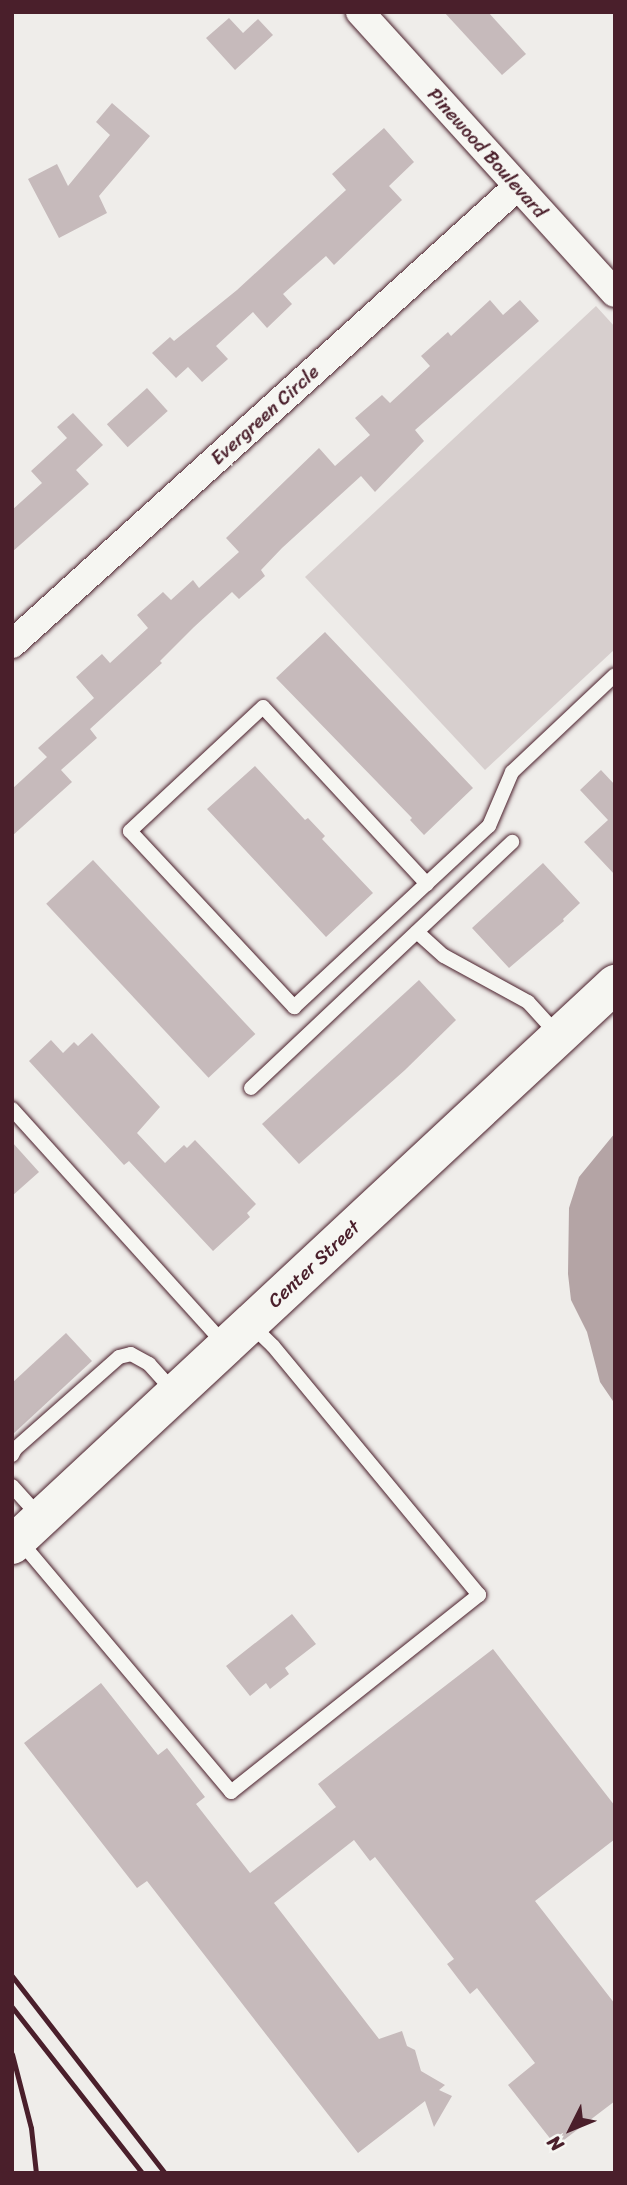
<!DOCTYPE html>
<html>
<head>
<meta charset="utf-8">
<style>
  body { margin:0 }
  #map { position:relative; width:627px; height:2185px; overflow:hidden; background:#efedea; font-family:Sriracha,sans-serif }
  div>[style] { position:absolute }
  .green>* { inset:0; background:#d7cfce }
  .water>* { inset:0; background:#b4a4a5 }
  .building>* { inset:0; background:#c6babb; transform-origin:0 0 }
  .roads { filter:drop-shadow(0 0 2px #4a1f2b) drop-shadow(0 0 2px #4a1f2b) }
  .lane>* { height:14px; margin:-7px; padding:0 7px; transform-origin:7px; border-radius:7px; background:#f6f6f2 }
  .street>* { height:28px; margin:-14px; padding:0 14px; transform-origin:14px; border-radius:14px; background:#f6f6f2 }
  .secondary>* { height:38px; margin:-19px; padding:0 19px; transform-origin:19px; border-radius:19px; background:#f6f6f2 }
  .rail>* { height:5px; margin:-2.5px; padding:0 2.5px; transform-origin:2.5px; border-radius:2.5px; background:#4a1f2b }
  span { translate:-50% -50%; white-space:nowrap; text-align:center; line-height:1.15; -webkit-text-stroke:7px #f6f6f2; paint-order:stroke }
  .street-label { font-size:19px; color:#4a1f2b }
  .frame { position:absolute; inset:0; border:14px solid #4a1f2b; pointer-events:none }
  .north { position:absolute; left:536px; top:2094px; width:70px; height:70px; -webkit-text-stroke:5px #f6f6f2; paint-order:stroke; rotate:227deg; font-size:19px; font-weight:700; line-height:28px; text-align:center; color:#4a1f2b }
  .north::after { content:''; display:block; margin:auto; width:24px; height:32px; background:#4a1f2b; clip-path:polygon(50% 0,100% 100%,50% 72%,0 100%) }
</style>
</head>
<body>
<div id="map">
  <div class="green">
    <i style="clip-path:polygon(596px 306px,615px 327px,615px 649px,485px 770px,305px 577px)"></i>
  </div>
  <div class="water">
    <i style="clip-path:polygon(615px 1133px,615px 1404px,600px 1382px,587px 1332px,571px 1300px,568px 1274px,569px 1208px,579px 1177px)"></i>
  </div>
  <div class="building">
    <i style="clip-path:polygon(444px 12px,488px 12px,526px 54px,502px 75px)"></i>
    <i style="clip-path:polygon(229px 18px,243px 33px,258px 19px,273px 35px,235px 70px,206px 38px)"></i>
    <i style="clip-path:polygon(112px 103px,150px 136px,99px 196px,107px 213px,59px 238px,28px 179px,57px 164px,68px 186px,110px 135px,96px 122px)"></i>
    <i style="clip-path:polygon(384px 128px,414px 162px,389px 186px,402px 200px,334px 265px,326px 256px,283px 294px,292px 304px,267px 328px,253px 312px,216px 346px,228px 359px,202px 382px,188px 367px,176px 378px,152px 353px,170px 337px,174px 341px,237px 290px,346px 190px,332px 174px)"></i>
    <i style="clip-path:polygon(490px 300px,503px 315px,520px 300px,539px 321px,415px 430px,424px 441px,375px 492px,361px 476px,282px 548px,261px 570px,265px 576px,239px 599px,232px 592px,194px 627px,160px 661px,162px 663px,90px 729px,97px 738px,61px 770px,72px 782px,12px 836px,12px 789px,47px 757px,38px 748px,94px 698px,76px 677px,102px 654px,110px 663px,148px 628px,137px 615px,163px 592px,171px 600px,193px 580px,199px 588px,239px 552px,226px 538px,319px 448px,335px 466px,370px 435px,355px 418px,382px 395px,390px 403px,430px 366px,421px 356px,448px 332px,451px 336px)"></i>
    <i style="left:147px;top:388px;width:31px;height:54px;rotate:48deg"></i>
    <i style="clip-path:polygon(73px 413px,103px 445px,76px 470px,89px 484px,12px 552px,12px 510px,42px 483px,31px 471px,67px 438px,57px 427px)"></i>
    <i style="clip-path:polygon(325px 632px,473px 788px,424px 835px,410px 820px,412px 818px,276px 678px)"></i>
    <i style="clip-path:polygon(255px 766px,305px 820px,308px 818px,325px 836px,322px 839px,373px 893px,326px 937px,207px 809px)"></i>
    <i style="clip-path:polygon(601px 770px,615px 785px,615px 875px,584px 842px,608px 820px,580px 790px)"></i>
    <i style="left:93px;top:860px;width:238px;height:64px;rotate:47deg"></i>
    <i style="clip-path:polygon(543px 863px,580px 903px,563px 919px,564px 921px,509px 968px,472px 928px)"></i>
    <i style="clip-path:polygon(419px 980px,456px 1020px,405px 1070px,299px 1164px,262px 1124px)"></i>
    <i style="clip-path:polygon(92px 1033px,160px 1107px,137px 1133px,165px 1163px,184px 1145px,187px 1148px,195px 1140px,256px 1204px,247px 1213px,250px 1217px,213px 1251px,129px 1161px,124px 1165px,29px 1061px,51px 1040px,63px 1053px,74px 1042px,78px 1046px)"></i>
    <i style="clip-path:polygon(12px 1142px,39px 1172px,12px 1196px)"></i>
    <i style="clip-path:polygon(66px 1333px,92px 1361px,12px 1435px,12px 1383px)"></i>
    <i style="clip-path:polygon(292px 1614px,316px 1644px,285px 1668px,289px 1674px,270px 1689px,266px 1683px,250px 1696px,226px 1666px)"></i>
    <i style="clip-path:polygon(493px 1649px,615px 1806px,615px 1839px,535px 1901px,615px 2004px,615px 2101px,556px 2146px,508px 2085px,535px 2063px,477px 1988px,470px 1994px,447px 1964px,454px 1959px,375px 1857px,370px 1861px,354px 1840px,274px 1903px,379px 2039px,402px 2031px,407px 2046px,415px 2050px,421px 2071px,445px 2085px,439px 2090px,452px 2096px,434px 2127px,425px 2101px,358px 2153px,147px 1881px,137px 1888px,24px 1743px,101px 1683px,158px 1755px,167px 1748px,205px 1797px,196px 1804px,250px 1873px,336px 1807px,318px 1784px)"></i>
  </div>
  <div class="roads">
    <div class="lane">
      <i style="left:427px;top:884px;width:241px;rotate:-132.8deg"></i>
      <i style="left:263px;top:707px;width:182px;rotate:137deg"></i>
      <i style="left:130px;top:831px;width:241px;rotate:47deg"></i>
      <i style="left:294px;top:1007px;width:266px;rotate:-42.9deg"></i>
      <i style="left:489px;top:826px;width:59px;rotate:-66.9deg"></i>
      <i style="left:512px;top:772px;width:141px;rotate:-43.3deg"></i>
      <i style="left:417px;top:932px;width:36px;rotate:42deg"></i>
      <i style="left:444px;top:956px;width:96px;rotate:28.7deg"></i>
      <i style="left:528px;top:1002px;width:45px;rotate:47.7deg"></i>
      <i style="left:251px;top:1088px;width:359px;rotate:-43.3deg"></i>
      <i style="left:12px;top:1109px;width:318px;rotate:47.9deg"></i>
      <i style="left:12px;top:1455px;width:7px;rotate:-63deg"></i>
      <i style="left:15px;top:1449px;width:139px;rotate:-41.5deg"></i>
      <i style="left:119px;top:1357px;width:12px;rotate:-14deg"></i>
      <i style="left:131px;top:1354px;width:21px;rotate:29deg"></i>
      <i style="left:149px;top:1364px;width:38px;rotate:48deg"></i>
      <i style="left:12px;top:1486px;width:40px;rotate:48deg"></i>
      <i style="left:20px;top:1541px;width:328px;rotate:49.9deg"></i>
      <i style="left:231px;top:1792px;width:317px;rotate:-38.5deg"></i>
      <i style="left:479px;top:1595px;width:323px;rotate:-129.6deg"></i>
      <i style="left:273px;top:1346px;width:30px;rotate:-136deg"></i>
    </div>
    <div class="street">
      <i style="left:360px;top:12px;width:379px;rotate:47.8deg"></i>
      <i style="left:12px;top:644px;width:682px;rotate:-42.15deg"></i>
    </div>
    <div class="secondary">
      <i style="left:12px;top:1545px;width:824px;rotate:-42.93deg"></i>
    </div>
  </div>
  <div class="rail">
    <i style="left:12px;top:1976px;width:249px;rotate:52.2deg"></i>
    <i style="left:12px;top:2007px;width:211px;rotate:51.9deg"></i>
    <i style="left:12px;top:2054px;width:76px;rotate:75.6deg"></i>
    <i style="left:31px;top:2128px;width:45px;rotate:83.7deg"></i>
  </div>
  <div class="street-label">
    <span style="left:487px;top:153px;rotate:48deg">Pinewood Boulevard</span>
    <span style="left:265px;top:415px;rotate:-42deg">Evergreen Circle</span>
    <span style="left:314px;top:1264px;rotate:-43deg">Center Street</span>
  </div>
  <div class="frame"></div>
  <div class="north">N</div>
</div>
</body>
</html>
